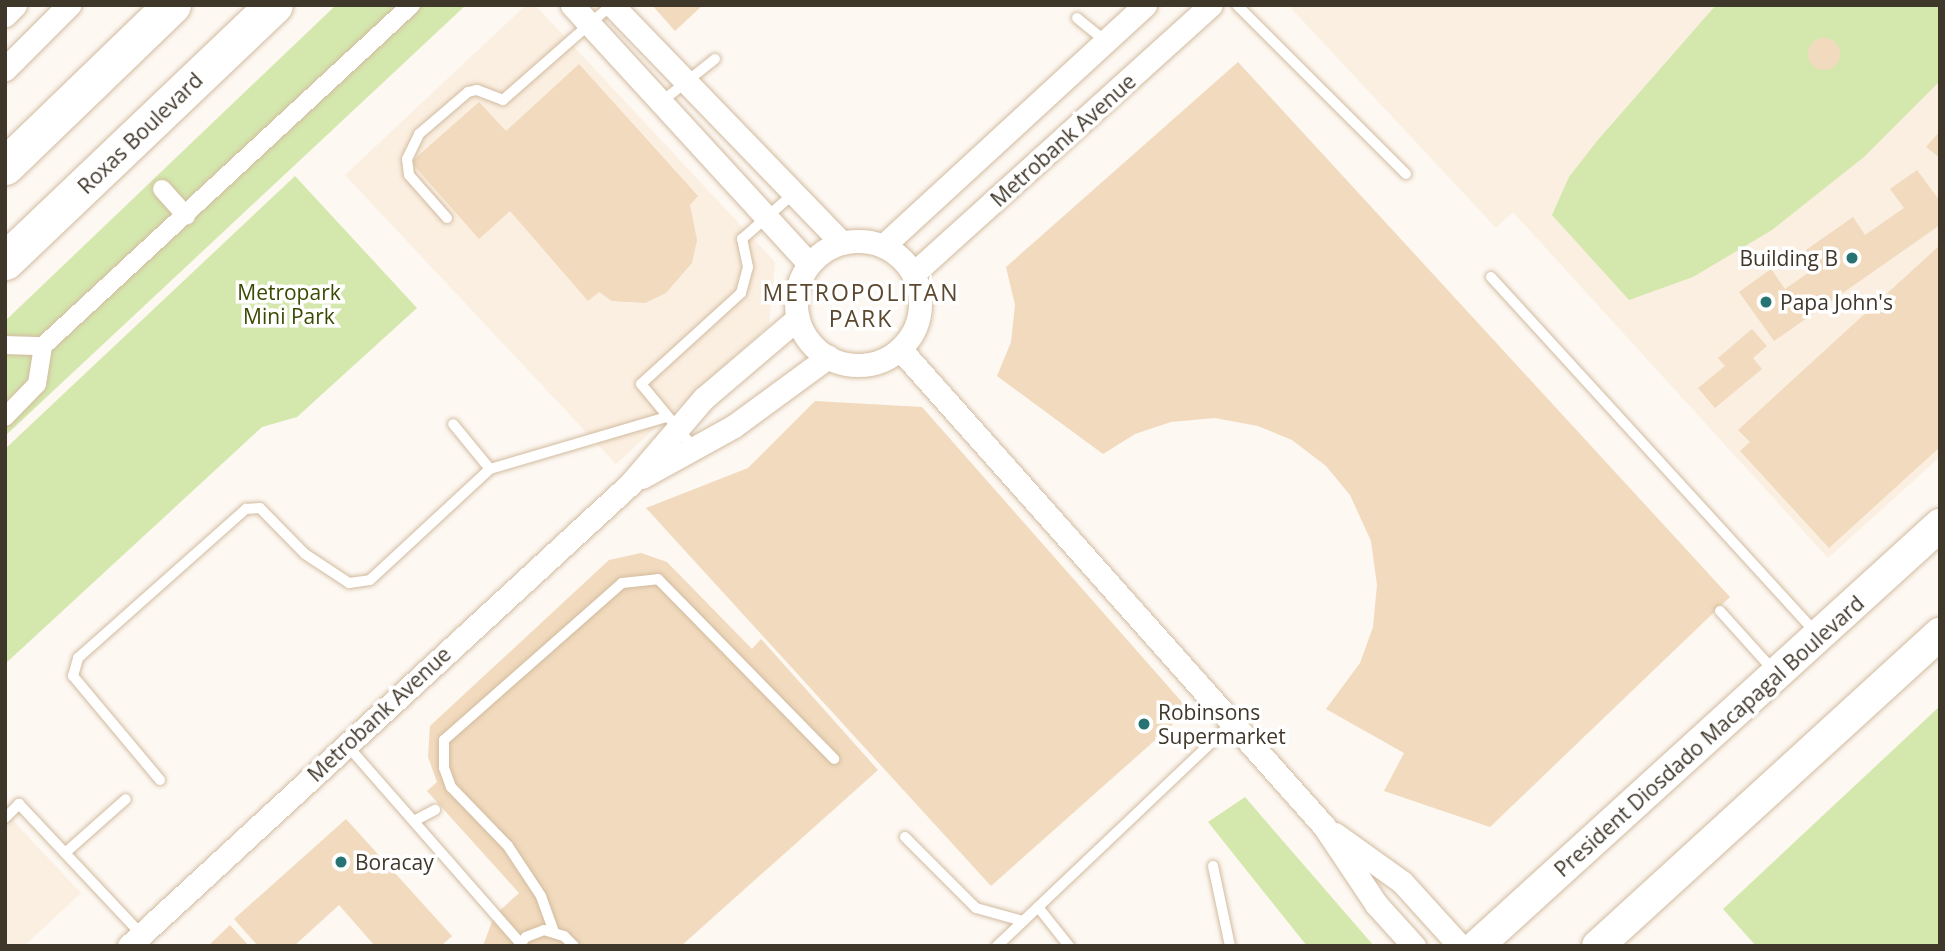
<!DOCTYPE html>
<html>
<head>
<meta charset="utf-8">
<style>
  body { margin:0 }
  #map { position:relative; width:1945px; height:951px; overflow:hidden; background:#fdf8f2; font-family:"Open Sans",sans-serif }
  div>[style] { position:absolute }
  .built>* { inset:0; background:#fbefe1 }
  .green>* { inset:0; background:#d4e8ad }
  .building>* { inset:0; background:#f1dabd }
  .round { border-radius:50% }
  .roads { filter:drop-shadow(0 0 2px #d2bb9f) drop-shadow(0 0 2px #d2bb9f) }
  .service>* { height:10px; margin:-5px; padding:0 5px; transform-origin:5px; border-radius:5px; background:#fff }
  .pedestrian>* { height:18px; margin:-9px; padding:0 9px; transform-origin:9px; border-radius:9px; background:#fff }
  .minor>* { height:23px; margin:-11.5px; padding:0 11.5px; transform-origin:11.5px; border-radius:11.5px; background:#fff }
  .minor>.ring { margin:-11.5px; padding:0; box-sizing:content-box; background:none; border:23px solid #fff; border-radius:50% }
  .secondary>* { height:32px; margin:-16px; padding:0 16px; transform-origin:16px; border-radius:16px; background:#fff }
  .trunk>* { height:37px; margin:-18.5px; padding:0 18.5px; transform-origin:18.5px; border-radius:18.5px; background:#fff }
  .dots>* { width:19px; height:19px; translate:-50% -50%; box-sizing:border-box; border:4px solid #fff; border-radius:50% }
  span { translate:-50% -50%; white-space:nowrap; text-align:center; line-height:1.15; -webkit-text-stroke:7px #fff; paint-order:stroke }
  .street-label { font-size:21px; color:#40372b }
  .poi-label { font-size:21px; color:#40372b }
  .right { translate:-100% -50%; text-align:right }
  .left { translate:0 -50%; text-align:left }
  .park-label { font-size:21px; color:#3a4a00 }
  .neighbourhood-label { font-size:23px; color:#5b482f; letter-spacing:2px }
  .frame { position:absolute; inset:0; border:7px solid #40372b; pointer-events:none }
</style>
</head>
<body>
<div id="map">
  <div class="built">
    <i style="clip-path:polygon(526px 5px,535px 5px,775px 262px,769px 325px,616px 464px,345px 175px)"></i>
    <i style="clip-path:polygon(1288px 5px,1940px 5px,1940px 457px,1828px 558px,1513px 212px,1496px 228px)"></i>
    <i style="clip-path:polygon(5px 812px,81px 893px,24px 946px,5px 946px)"></i>
  </div>
  <div class="green">
    <i style="clip-path:polygon(336px 5px,466px 5px,5px 436px,5px 321px)"></i>
    <i style="clip-path:polygon(1716px 5px,1940px 5px,1940px 81px,1864px 157px,1772px 230px,1693px 277px,1629px 300px,1552px 215px,1569px 177px,1597px 141px)"></i>
    <i style="clip-path:polygon(295px 176px,417px 308px,297px 417px,262px 427px,5px 664px,5px 449px)"></i>
    <i style="clip-path:polygon(1940px 706px,1940px 946px,1756px 946px,1723px 909px)"></i>
    <i style="clip-path:polygon(1245px 797px,1374px 946px,1307px 946px,1208px 822px)"></i>
  </div>
  <div class="building">
    <i style="clip-path:polygon(652px 5px,703px 5px,675px 31px)"></i>
    <i class="round" style="left:1808px;top:38px;width:32px;height:32px"></i>
    <i style="clip-path:polygon(1238px 62px,1730px 597px,1490px 827px,1384px 791px,1404px 753px,1326px 709px,1360px 663px,1373px 627px,1377px 585px,1371px 541px,1350px 495px,1326px 466px,1292px 440px,1258px 426px,1215px 418px,1171px 422px,1135px 434px,1103px 454px,997px 376px,1011px 342px,1015px 305px,1006px 267px)"></i>
    <i style="clip-path:polygon(579px 64px,698px 196px,690px 205px,697px 240px,692px 263px,666px 293px,645px 303px,612px 301px,599px 292px,588px 301px,510px 211px,479px 239px,411px 162px,479px 102px,506px 131px)"></i>
    <i style="clip-path:polygon(1940px 131px,1940px 158px,1926px 147px)"></i>
    <i style="clip-path:polygon(1917px 170px,1940px 201px,1940px 225px,1774px 341px,1739px 292px,1771px 269px,1785px 289px,1818px 266px,1806px 250px,1853px 217px,1865px 235px,1904px 208px,1890px 189px)"></i>
    <i style="clip-path:polygon(1940px 245px,1940px 447px,1829px 548px,1740px 451px,1750px 442px,1738px 430px)"></i>
    <i style="clip-path:polygon(1752px 329px,1767px 346px,1753px 358px,1762px 369px,1715px 408px,1698px 388px,1725px 366px,1718px 358px)"></i>
    <i style="clip-path:polygon(815px 401px,922px 407px,1189px 710px,991px 886px,646px 508px,748px 468px)"></i>
    <i style="clip-path:polygon(641px 553px,667px 562px,752px 649px,761px 639px,878px 770px,681px 946px,483px 946px,494px 916px,519px 893px,427px 791px,437px 782px,428px 757px,430px 726px,609px 560px)"></i>
    <i style="clip-path:polygon(346px 819px,452px 936px,441px 946px,375px 946px,339px 905px,294px 946px,258px 946px,234px 919px)"></i>
    <i style="clip-path:polygon(230px 925px,249px 946px,208px 946px)"></i>
  </div>
  <div class="roads">
    <div class="service">
      <i style="left:1237px;top:5px;width:239px;rotate:45deg"></i>
      <i style="left:1077px;top:18px;width:36px;rotate:39deg"></i>
      <i style="left:661px;top:102px;width:69px;rotate:-38.5deg"></i>
      <i style="left:447px;top:218px;width:57px;rotate:-131.5deg"></i>
      <i style="left:409px;top:175px;width:16px;rotate:-97deg"></i>
      <i style="left:407px;top:159px;width:28px;rotate:-64deg"></i>
      <i style="left:419px;top:134px;width:65px;rotate:-40.6deg"></i>
      <i style="left:468px;top:92px;width:9px;rotate:-13deg"></i>
      <i style="left:477px;top:90px;width:28px;rotate:21deg"></i>
      <i style="left:503px;top:100px;width:144px;rotate:-41.3deg"></i>
      <i style="left:1491px;top:277px;width:483px;rotate:47.6deg"></i>
      <i style="left:694px;top:448px;width:83px;rotate:-129.6deg"></i>
      <i style="left:641px;top:384px;width:135px;rotate:-42.3deg"></i>
      <i style="left:741px;top:293px;width:27px;rotate:-75deg"></i>
      <i style="left:748px;top:267px;width:29px;rotate:-102deg"></i>
      <i style="left:742px;top:239px;width:68px;rotate:-41.4deg"></i>
      <i style="left:490px;top:469px;width:184px;rotate:-16.4deg"></i>
      <i style="left:1720px;top:611px;width:82px;rotate:48deg"></i>
      <i style="left:346px;top:744px;width:264px;rotate:48.8deg"></i>
      <i style="left:160px;top:780px;width:136px;rotate:-129.9deg"></i>
      <i style="left:73px;top:676px;width:19px;rotate:-74deg"></i>
      <i style="left:78px;top:658px;width:225px;rotate:-41.6deg"></i>
      <i style="left:246px;top:509px;width:14px;rotate:-4deg"></i>
      <i style="left:260px;top:508px;width:64px;rotate:45.6deg"></i>
      <i style="left:305px;top:554px;width:53px;rotate:33.4deg"></i>
      <i style="left:349px;top:583px;width:21px;rotate:-8deg"></i>
      <i style="left:370px;top:580px;width:163px;rotate:-42.8deg"></i>
      <i style="left:490px;top:469px;width:58px;rotate:-129.4deg"></i>
      <i style="left:5px;top:818px;width:20px;rotate:-45deg"></i>
      <i style="left:19px;top:804px;width:180px;rotate:46.8deg"></i>
      <i style="left:414px;top:821px;width:24px;rotate:-28deg"></i>
      <i style="left:905px;top:837px;width:100px;rotate:45deg"></i>
      <i style="left:976px;top:908px;width:49px;rotate:15.5deg"></i>
      <i style="left:65px;top:853px;width:81px;rotate:-41.5deg"></i>
      <i style="left:1213px;top:866px;width:82px;rotate:78deg"></i>
      <i style="left:1038px;top:907px;width:50px;rotate:51.5deg"></i>
      <i style="left:554px;top:932px;width:38px;rotate:-110deg"></i>
      <i style="left:541px;top:896px;width:60px;rotate:-123.4deg"></i>
      <i style="left:508px;top:846px;width:82px;rotate:-134deg"></i>
      <i style="left:451px;top:787px;width:20px;rotate:-110deg"></i>
      <i style="left:444px;top:768px;width:28px;rotate:-90deg"></i>
      <i style="left:444px;top:740px;width:237px;rotate:-41.4deg"></i>
      <i style="left:622px;top:583px;width:36px;rotate:-6deg"></i>
      <i style="left:658px;top:579px;width:252px;rotate:45.6deg"></i>
      <i style="left:518px;top:946px;width:12px;rotate:-48deg"></i>
      <i style="left:526px;top:937px;width:19px;rotate:-21deg"></i>
      <i style="left:544px;top:930px;width:21px;rotate:17deg"></i>
      <i style="left:564px;top:936px;width:14px;rotate:45deg"></i>
      <i style="left:997px;top:946px;width:324px;rotate:-43.5deg"></i>
    </div>
    <div class="pedestrian">
      <i style="left:162px;top:189px;width:36px;rotate:48deg"></i>
      <i style="left:5px;top:345px;width:38px;rotate:2deg"></i>
      <i style="left:5px;top:417px;width:46px;rotate:-45.9deg"></i>
      <i style="left:37px;top:384px;width:38px;rotate:-81deg"></i>
      <i style="left:43px;top:346px;width:502px;rotate:-42.82deg"></i>
    </div>
    <div class="minor">
      <i style="left:572px;top:5px;width:351px;rotate:47.5deg"></i>
      <i style="left:612px;top:5px;width:331px;rotate:46deg"></i>
      <i style="left:5px;top:15px;width:14px;rotate:-45deg"></i>
      <i style="left:5px;top:69px;width:91px;rotate:-45deg"></i>
      <i class="ring" style="left:796px;top:241px;width:101px;height:101px"></i>
      <i style="left:883px;top:246px;width:356px;rotate:-42.6deg"></i>
      <i style="left:913px;top:274px;width:401px;rotate:-42.1deg"></i>
      <i style="left:900px;top:349px;width:638px;rotate:48.37deg"></i>
      <i style="left:1324px;top:826px;width:94px;rotate:56.3deg"></i>
      <i style="left:1376px;top:904px;width:57px;rotate:47.9deg"></i>
      <i style="left:642px;top:477px;width:105px;rotate:-29deg"></i>
      <i style="left:734px;top:426px;width:117px;rotate:-36.3deg"></i>
      <i style="left:1335px;top:834px;width:82px;rotate:35.6deg"></i>
      <i style="left:1402px;top:882px;width:86px;rotate:47.8deg"></i>
      <i style="left:129px;top:946px;width:682px;rotate:-42.68deg"></i>
      <i style="left:630px;top:484px;width:113px;rotate:-49.3deg"></i>
      <i style="left:704px;top:398px;width:123px;rotate:-40.4deg"></i>
    </div>
    <div class="secondary">
      <i style="left:1477px;top:946px;width:626px;rotate:-42.28deg"></i>
      <i style="left:1598px;top:946px;width:463px;rotate:-42.4deg"></i>
    </div>
    <div class="trunk">
      <i style="left:5px;top:166px;width:232px;rotate:-44deg"></i>
      <i style="left:5px;top:261px;width:371px;rotate:-43.6deg"></i>
    </div>
  </div>
  <div class="dots">
    <i style="left:1852px;top:258px;background:#277273"></i>
    <i style="left:1766px;top:302px;background:#277273"></i>
    <i style="left:1144px;top:724px;background:#277273"></i>
    <i style="left:341px;top:862px;background:#277273"></i>
  </div>
  <div class="street-label">
    <span style="left:140px;top:133px;rotate:-44deg">Roxas Boulevard</span>
    <span style="left:1063px;top:140px;rotate:-42deg">Metrobank Avenue</span>
    <span style="left:379px;top:714px;rotate:-43deg">Metrobank Avenue</span>
    <span style="left:1709px;top:736px;rotate:-42deg">President Diosdado Macapagal Boulevard</span>
  </div>
  <div class="poi-label">
    <span class="right" style="left:1838px;top:258px">Building B</span>
    <span class="left" style="left:1780px;top:302px">Papa John's</span>
    <span class="left" style="left:1158px;top:724px">Robinsons<br>Supermarket</span>
    <span class="left" style="left:355px;top:862px">Boracay</span>
  </div>
  <div class="park-label">
    <span style="left:289px;top:304px">Metropark<br>Mini Park</span>
  </div>
  <div class="neighbourhood-label">
    <span style="left:861px;top:305px">METROPOLITAN<br>PARK</span>
  </div>
  <div class="frame"></div>
</div>
</body>
</html>
